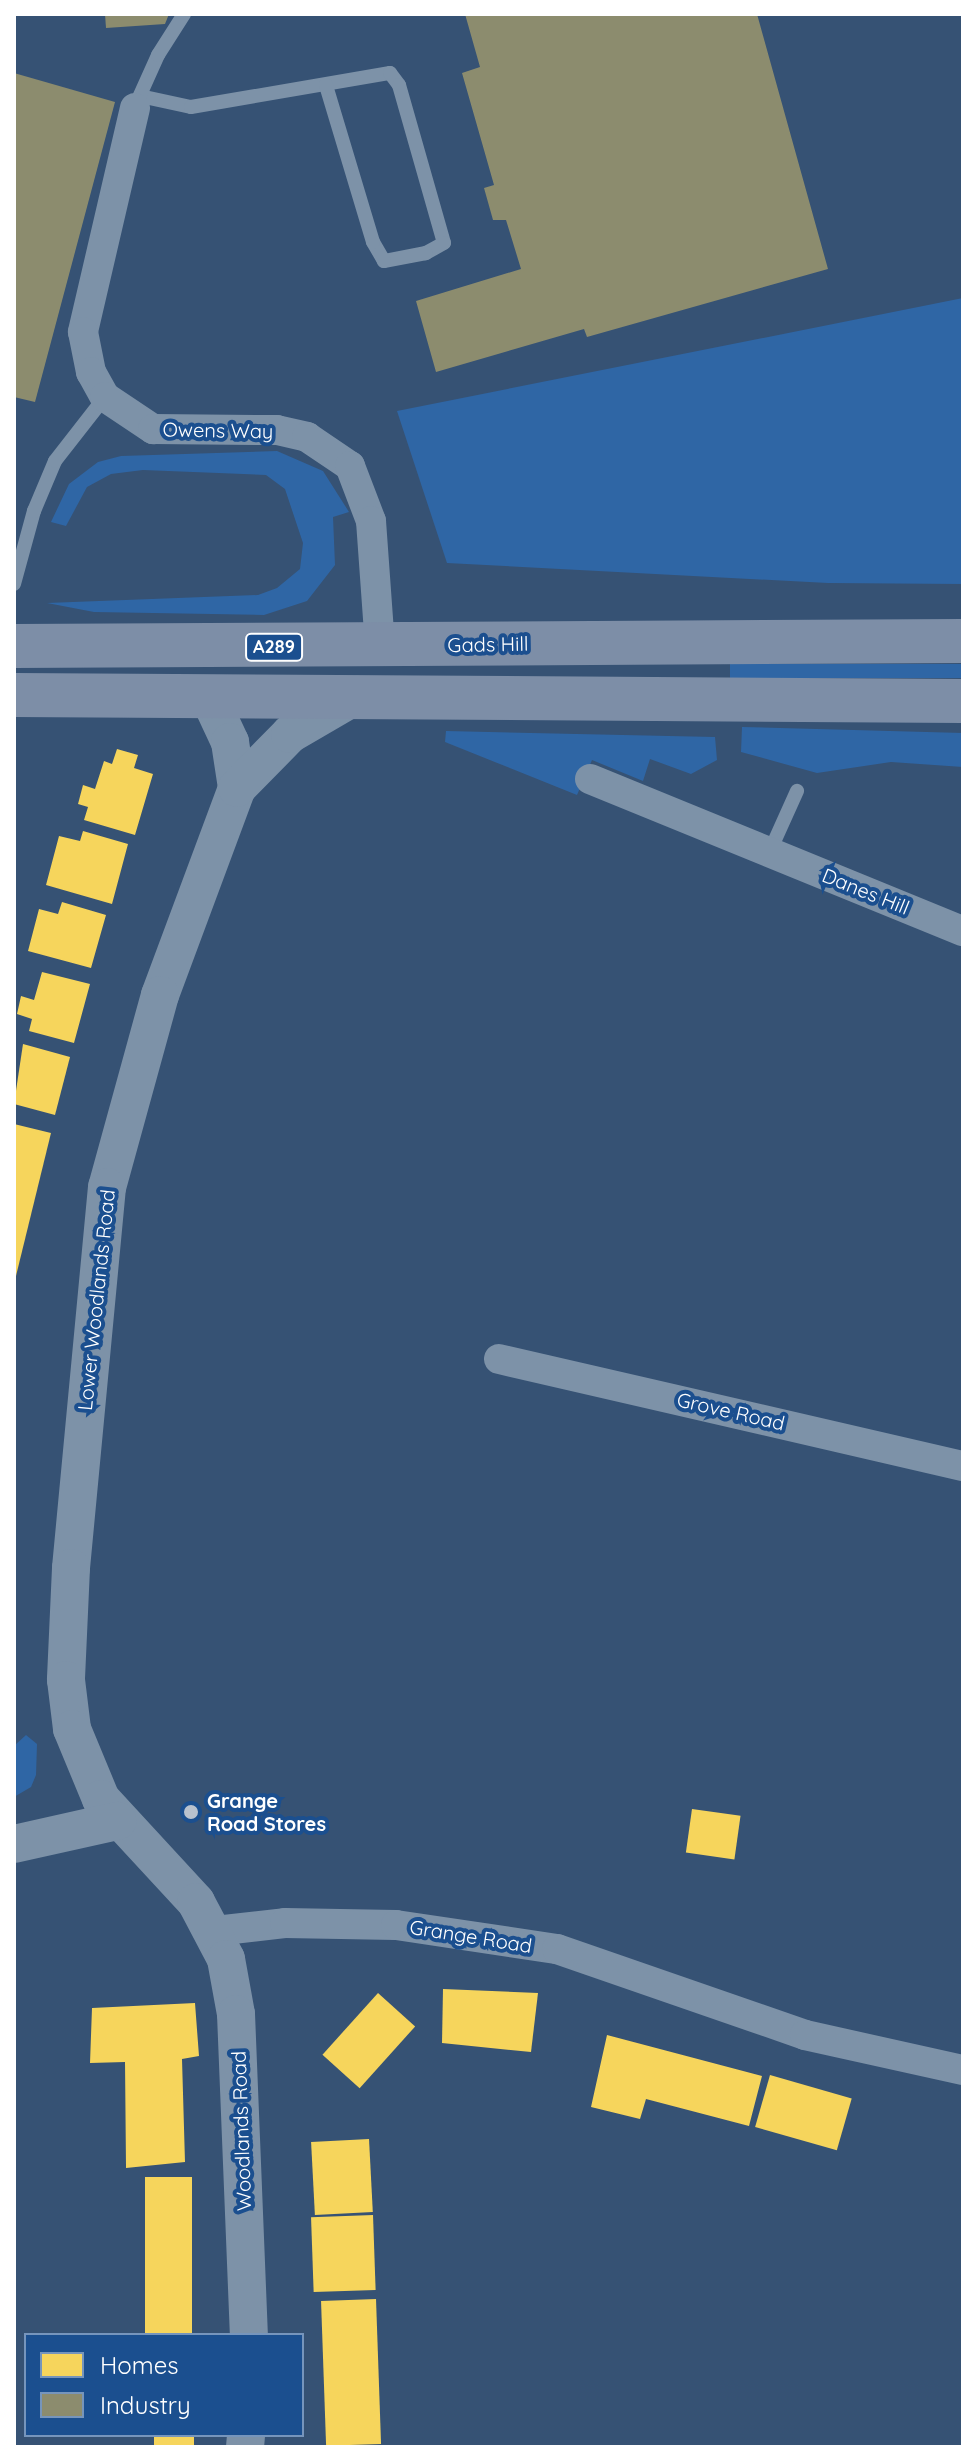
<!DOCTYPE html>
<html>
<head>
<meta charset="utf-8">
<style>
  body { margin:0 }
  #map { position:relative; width:977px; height:2461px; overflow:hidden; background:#365274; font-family:Quicksand,sans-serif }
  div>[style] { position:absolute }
  .green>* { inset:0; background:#2f66a5; transform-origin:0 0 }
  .homes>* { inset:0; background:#f6d55c; transform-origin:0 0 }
  .industry>* { inset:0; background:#8c8c6e }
  .service>* { height:14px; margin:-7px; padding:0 7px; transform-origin:7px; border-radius:7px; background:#7d92a8 }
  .minor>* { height:30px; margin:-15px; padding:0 15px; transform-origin:15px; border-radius:15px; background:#7d92a8 }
  .tertiary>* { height:38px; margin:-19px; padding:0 19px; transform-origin:19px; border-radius:19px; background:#7d92a8 }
  .primary>* { height:44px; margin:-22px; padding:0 22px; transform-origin:22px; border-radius:22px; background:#7d8ea7 }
  .dots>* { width:22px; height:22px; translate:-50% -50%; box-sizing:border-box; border:4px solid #1b4f8f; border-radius:50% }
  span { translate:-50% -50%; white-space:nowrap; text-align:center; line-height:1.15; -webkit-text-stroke:8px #1b4f8f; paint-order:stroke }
  .shield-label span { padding:2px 6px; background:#1b4f8f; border:2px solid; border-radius:6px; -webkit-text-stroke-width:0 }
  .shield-label { font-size:18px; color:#fff; font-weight:700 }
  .street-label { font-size:20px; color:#fff }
  .poi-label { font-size:20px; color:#fff; font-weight:700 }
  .left { translate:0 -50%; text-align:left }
  .frame { position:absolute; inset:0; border:16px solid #fff; pointer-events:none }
  .legend { position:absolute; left:24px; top:2333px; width:280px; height:104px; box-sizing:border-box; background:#1b4f8f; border:2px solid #7695bc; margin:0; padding:10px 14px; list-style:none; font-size:24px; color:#fff }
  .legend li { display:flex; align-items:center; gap:16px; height:40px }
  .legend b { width:40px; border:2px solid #7695bc }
</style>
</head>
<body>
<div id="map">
  <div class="green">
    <i style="clip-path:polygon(963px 298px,963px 584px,828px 583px,447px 563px,397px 411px)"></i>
    <i style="clip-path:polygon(277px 451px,323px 471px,349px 512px,333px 517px,335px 565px,307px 601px,264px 615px,94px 612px,47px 603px,258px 595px,277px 588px,300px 569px,303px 543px,285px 489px,266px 475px,143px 470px,111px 474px,87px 487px,66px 526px,51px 522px,69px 484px,98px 462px,121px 456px)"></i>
    <i style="left:730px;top:664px;width:233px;height:14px"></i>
    <i style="clip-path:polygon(742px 727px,963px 733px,963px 767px,891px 762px,817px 773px,741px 752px)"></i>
    <i style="clip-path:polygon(446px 731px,715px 737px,717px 760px,691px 774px,650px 759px,643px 781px,592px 760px,577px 795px,445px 742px)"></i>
    <i style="clip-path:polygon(26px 1735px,37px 1744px,36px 1775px,31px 1787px,14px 1797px,14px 1746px)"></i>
  </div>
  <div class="homes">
    <i style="clip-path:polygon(117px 749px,138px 755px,134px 768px,153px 774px,135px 835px,84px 820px,88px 807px,78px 804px,83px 785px,95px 789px,104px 761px,112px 764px)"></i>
    <i style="clip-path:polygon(83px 831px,128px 844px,112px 904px,46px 885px,59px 836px,80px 841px)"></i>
    <i style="clip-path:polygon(62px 902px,106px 915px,91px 968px,28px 951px,39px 909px,58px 914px)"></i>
    <i style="clip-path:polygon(42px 972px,90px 984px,74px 1043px,29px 1031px,32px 1019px,17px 1014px,21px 996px,34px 1000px)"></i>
    <i style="clip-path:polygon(23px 1044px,70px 1057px,55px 1115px,14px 1104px)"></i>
    <i style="clip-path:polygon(14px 1124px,51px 1133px,15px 1280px,14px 1280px)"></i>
    <i style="left:692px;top:1809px;width:49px;height:44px;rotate:8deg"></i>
    <i style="clip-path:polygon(443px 1989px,538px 1993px,531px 2052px,442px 2043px)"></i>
    <i style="left:378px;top:1993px;width:50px;height:83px;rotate:42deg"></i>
    <i style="clip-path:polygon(195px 2003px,199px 2056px,182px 2059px,185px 2162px,126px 2168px,125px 2062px,90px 2063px,92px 2008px)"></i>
    <i style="clip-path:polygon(607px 2035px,762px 2076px,749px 2126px,646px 2099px,640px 2119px,591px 2107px)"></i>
    <i style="left:770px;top:2075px;width:85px;height:54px;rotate:16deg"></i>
    <i style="left:369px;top:2139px;width:73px;height:58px;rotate:87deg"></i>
    <i style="left:192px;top:2177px;width:158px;height:47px;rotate:90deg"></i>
    <i style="left:373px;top:2215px;width:75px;height:62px;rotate:88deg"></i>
    <i style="left:376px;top:2299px;width:145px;height:55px;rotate:88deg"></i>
    <i style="left:154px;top:2435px;width:40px;height:12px"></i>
  </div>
  <div class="industry">
    <i style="clip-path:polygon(105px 14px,169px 14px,165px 24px,106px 28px)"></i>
    <i style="clip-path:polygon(465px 14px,757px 14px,828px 269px,587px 337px,584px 329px,436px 372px,416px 301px,521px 269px,506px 220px,493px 220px,484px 188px,494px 185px,462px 73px,480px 67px)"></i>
    <i style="clip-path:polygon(14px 73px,115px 102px,35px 402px,14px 397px)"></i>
  </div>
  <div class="service">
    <i style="left:140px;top:96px;width:52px;rotate:12.2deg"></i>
    <i style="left:191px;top:107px;width:202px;rotate:-9.7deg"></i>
    <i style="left:390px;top:73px;width:15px;rotate:53deg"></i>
    <i style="left:399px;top:85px;width:164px;rotate:74.1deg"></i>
    <i style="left:444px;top:243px;width:21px;rotate:151deg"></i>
    <i style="left:426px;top:253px;width:43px;rotate:169.2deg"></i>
    <i style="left:384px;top:261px;width:22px;rotate:-120deg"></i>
    <i style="left:373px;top:242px;width:164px;rotate:-106.7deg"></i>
    <i style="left:136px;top:104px;width:54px;rotate:-65.8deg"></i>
    <i style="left:158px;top:55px;width:49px;rotate:-57.6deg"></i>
    <i style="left:14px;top:584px;width:76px;rotate:-74.7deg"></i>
    <i style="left:34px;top:511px;width:54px;rotate:-67.2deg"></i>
    <i style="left:55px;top:461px;width:81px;rotate:-52deg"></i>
    <i style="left:770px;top:851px;width:66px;rotate:-65.8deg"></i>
  </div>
  <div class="minor">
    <i style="left:135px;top:108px;width:230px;rotate:103.1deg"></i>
    <i style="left:83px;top:332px;width:41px;rotate:78.7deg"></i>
    <i style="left:91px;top:372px;width:29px;rotate:61deg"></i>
    <i style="left:105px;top:397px;width:58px;rotate:33.7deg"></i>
    <i style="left:153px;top:429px;width:124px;rotate:0.5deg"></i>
    <i style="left:277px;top:430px;width:31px;rotate:13deg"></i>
    <i style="left:307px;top:437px;width:52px;rotate:34deg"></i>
    <i style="left:350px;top:466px;width:59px;rotate:69.1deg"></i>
    <i style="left:371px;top:521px;width:125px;rotate:85.9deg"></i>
    <i style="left:590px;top:779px;width:403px;rotate:22.2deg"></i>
    <i style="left:499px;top:1359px;width:476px;rotate:13deg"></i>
    <i style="left:215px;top:1931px;width:70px;rotate:-6.5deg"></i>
    <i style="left:285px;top:1923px;width:111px;rotate:1deg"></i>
    <i style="left:396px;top:1925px;width:163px;rotate:8.5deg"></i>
    <i style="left:557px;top:1949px;width:262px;rotate:19.1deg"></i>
    <i style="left:805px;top:2035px;width:162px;rotate:12.5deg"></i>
  </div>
  <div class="tertiary">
    <i style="left:208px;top:695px;width:52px;rotate:64.9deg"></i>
    <i style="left:230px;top:742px;width:47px;rotate:81.3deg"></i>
    <i style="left:237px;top:788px;width:221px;rotate:110.4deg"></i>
    <i style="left:160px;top:995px;width:199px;rotate:105.4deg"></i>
    <i style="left:107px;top:1187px;width:383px;rotate:95.4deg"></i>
    <i style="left:71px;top:1568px;width:112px;rotate:92.6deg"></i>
    <i style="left:66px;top:1680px;width:49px;rotate:83deg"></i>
    <i style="left:72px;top:1729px;width:76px;rotate:67.5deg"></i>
    <i style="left:101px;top:1799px;width:140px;rotate:47.3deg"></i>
    <i style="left:196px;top:1902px;width:64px;rotate:62.2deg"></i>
    <i style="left:226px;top:1959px;width:56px;rotate:79.7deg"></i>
    <i style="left:236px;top:2014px;width:321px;rotate:87.7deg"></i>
    <i style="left:237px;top:788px;width:76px;rotate:-45.5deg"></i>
    <i style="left:290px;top:734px;width:78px;rotate:-30.2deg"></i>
    <i style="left:14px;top:1844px;width:106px;rotate:-12.6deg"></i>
    <i style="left:245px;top:2447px;width:12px;rotate:-85deg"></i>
  </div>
  <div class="primary">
    <i style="left:14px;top:646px;width:949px;rotate:-0.3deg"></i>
    <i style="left:14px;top:695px;width:949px;rotate:0.36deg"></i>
  </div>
  <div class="dots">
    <i style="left:191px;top:1812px;background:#b9c2ce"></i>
  </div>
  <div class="shield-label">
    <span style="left:274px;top:647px">A289</span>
  </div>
  <div class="street-label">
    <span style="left:218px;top:430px;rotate:1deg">Owens Way</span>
    <span style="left:488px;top:644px;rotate:-1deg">Gads Hill</span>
    <span style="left:866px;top:891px;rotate:22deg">Danes Hill</span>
    <span style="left:96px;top:1300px;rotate:-84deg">Lower Woodlands Road</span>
    <span style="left:731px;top:1411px;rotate:13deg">Grove Road</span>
    <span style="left:471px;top:1936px;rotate:9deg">Grange Road</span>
    <span style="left:241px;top:2131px;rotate:-92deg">Woodlands Road</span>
  </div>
  <div class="poi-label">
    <span class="left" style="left:207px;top:1812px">Grange<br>Road Stores</span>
  </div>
  <div class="frame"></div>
  <ul class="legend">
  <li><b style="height:22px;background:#f6d55c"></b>Homes</li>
  <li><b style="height:22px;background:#8c8c6e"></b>Industry</li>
  </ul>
</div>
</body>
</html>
